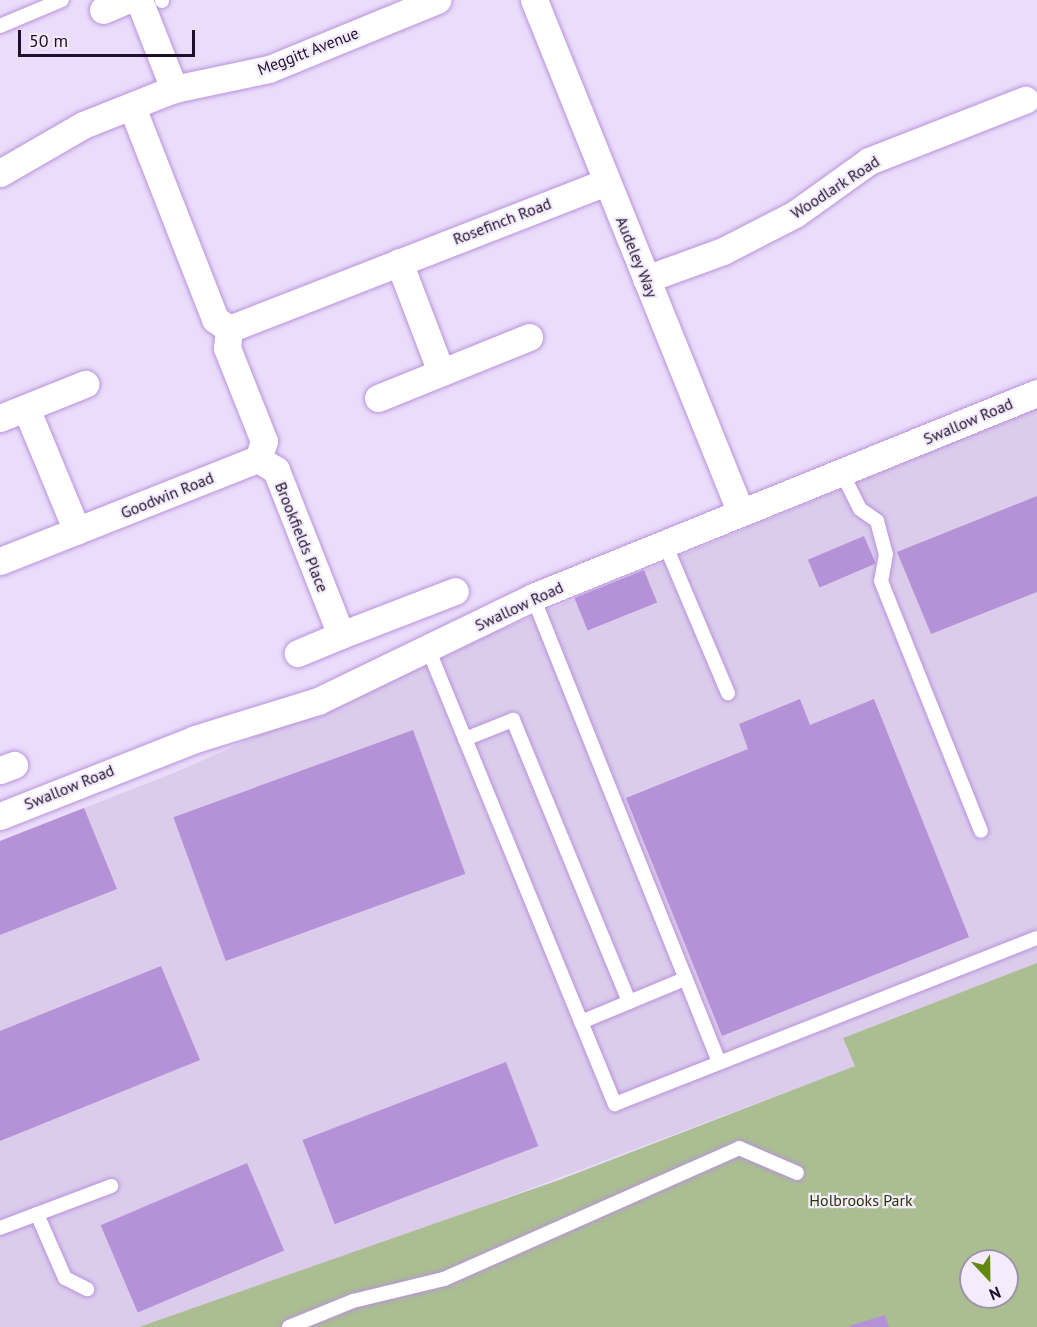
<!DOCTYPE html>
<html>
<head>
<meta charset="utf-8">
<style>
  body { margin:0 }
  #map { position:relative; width:1037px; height:1327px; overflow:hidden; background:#eadcfa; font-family:"PT Sans",sans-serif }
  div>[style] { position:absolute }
  .built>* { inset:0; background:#dbccec }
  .green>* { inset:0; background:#aabe91 }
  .building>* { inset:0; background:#b591d8; transform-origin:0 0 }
  .roads { filter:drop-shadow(0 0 2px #b793da) drop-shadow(0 0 2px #b793da) }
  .service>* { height:14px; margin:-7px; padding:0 7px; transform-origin:7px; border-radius:7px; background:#fff }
  .minor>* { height:27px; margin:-13.5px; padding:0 13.5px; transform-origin:13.5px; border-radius:13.5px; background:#fff }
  span { translate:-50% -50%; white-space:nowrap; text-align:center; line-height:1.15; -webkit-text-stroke:4.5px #f4ecfc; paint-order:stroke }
  .street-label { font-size:16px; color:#1e102b }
  .park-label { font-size:16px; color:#263704 }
  .north { position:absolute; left:959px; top:1249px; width:60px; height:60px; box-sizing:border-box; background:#f4ecfc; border:2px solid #9e94a8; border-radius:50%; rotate:158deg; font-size:16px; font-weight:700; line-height:24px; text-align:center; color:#1e102b }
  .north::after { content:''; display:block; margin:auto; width:21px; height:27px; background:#628810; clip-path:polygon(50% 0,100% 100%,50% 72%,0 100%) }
  .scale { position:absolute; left:18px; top:30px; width:177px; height:27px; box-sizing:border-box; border:3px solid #1e102b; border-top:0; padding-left:8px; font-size:18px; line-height:21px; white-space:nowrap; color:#1e102b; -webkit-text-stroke:4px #f4ecfc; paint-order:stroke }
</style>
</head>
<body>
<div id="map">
  <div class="built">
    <i style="clip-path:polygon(1037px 408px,1037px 963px,843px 1038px,856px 1066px,428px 1227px,139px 1327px,0 1327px,0 841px,176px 772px,423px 662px)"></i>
  </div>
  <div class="green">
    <i style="clip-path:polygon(evenodd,1037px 963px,1037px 1327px,139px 1327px,559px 1180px,855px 1066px,843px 1038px,1037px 963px,971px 1261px,1007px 1261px,1007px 1297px,971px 1297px,971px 1261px)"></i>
  </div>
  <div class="building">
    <i style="clip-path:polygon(1037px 496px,1037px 592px,931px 634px,897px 552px)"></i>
    <i style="left:864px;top:536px;width:30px;height:61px;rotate:67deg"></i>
    <i style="left:644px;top:570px;width:35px;height:75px;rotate:68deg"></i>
    <i style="clip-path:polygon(800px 699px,810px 725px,874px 699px,969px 937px,722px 1036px,626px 798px,748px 749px,739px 724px)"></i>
    <i style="left:413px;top:730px;width:153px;height:255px;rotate:70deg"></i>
    <i style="clip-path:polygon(84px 808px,117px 889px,0 935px,0 841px)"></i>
    <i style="clip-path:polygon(161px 966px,200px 1060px,0 1141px,0 1031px)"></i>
    <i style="left:506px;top:1062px;width:90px;height:218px;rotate:69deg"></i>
    <i style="left:247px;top:1163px;width:95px;height:159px;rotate:67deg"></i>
    <i style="clip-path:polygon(885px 1315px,889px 1327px,849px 1327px,849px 1326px)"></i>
  </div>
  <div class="roads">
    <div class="service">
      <i style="left:162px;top:0;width:1px;rotate:90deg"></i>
      <i style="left:0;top:26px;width:67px;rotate:-22.8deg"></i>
      <i style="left:842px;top:473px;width:40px;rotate:63.4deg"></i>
      <i style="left:860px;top:509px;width:21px;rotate:35deg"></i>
      <i style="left:877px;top:521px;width:34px;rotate:75deg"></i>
      <i style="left:886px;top:554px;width:27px;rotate:100deg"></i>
      <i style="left:881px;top:581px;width:269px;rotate:68.2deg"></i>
      <i style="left:665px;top:544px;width:162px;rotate:67.1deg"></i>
      <i style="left:533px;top:597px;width:501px;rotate:68.2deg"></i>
      <i style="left:429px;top:651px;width:490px;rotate:67.7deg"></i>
      <i style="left:615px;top:1104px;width:453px;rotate:-21.5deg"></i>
      <i style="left:465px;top:739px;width:52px;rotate:-21.6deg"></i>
      <i style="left:513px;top:720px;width:305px;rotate:67.6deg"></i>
      <i style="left:581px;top:1022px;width:113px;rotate:-22.5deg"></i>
      <i style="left:37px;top:1214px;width:70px;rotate:66.4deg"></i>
      <i style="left:65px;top:1278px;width:25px;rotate:27deg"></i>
      <i style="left:0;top:1228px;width:119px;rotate:-20.7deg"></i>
      <i style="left:289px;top:1327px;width:69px;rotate:-22.1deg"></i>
      <i style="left:353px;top:1301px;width:94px;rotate:-13.6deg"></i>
      <i style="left:444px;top:1279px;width:323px;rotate:-23.9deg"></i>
      <i style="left:739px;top:1148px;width:63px;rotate:23.3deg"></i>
    </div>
    <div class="minor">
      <i style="left:139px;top:0;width:96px;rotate:68.5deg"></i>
      <i style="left:534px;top:0;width:553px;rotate:68.03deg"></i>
      <i style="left:103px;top:10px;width:26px;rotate:-23deg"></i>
      <i style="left:132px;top:107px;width:228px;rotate:68.6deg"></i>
      <i style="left:215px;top:319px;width:17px;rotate:36deg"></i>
      <i style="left:229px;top:329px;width:19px;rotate:96deg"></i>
      <i style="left:227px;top:348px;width:100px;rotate:68.3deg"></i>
      <i style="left:264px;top:441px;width:19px;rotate:108deg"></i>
      <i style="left:0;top:173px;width:96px;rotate:-30deg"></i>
      <i style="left:83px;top:125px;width:98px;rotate:-21.6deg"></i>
      <i style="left:174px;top:89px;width:97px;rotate:-11.9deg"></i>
      <i style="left:269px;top:69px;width:182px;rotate:-22.3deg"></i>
      <i style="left:399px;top:262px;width:118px;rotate:69.1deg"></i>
      <i style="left:646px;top:279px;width:82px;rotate:-20deg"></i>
      <i style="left:723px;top:251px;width:81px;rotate:-27.2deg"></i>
      <i style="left:795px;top:214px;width:91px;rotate:-35.6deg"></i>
      <i style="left:869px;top:161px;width:168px;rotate:-21.4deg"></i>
      <i style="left:229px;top:329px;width:405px;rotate:-21.3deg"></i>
      <i style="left:378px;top:398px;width:163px;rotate:-22deg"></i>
      <i style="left:26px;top:408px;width:133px;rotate:67.5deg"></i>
      <i style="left:0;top:418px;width:92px;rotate:-21.8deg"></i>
      <i style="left:258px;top:459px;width:21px;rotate:31deg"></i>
      <i style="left:276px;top:470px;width:177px;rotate:68.5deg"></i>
      <i style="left:341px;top:635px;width:47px;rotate:157.3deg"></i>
      <i style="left:0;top:561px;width:277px;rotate:-21.6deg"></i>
      <i style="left:341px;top:635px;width:122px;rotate:-21.1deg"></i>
      <i style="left:0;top:770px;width:15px;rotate:-20deg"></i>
      <i style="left:0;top:816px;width:210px;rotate:-21.5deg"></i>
      <i style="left:195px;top:739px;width:129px;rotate:-17.2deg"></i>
      <i style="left:318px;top:701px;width:239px;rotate:-25.8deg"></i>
      <i style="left:533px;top:597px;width:544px;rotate:-22.04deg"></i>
    </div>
  </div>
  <div class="street-label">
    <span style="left:308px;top:51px;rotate:-21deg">Meggitt Avenue</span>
    <span style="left:835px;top:187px;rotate:-33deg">Woodlark Road</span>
    <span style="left:502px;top:221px;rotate:-21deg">Rosefinch Road</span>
    <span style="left:637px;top:257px;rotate:68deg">Audeley Way</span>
    <span style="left:968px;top:421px;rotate:-23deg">Swallow Road</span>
    <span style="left:167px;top:495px;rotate:-22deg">Goodwin Road</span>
    <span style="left:302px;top:537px;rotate:68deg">Brookfields Place</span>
    <span style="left:519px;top:606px;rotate:-25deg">Swallow Road</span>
    <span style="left:69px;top:787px;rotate:-22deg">Swallow Road</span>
  </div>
  <div class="park-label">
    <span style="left:861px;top:1200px">Holbrooks Park</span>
  </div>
  <div class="north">N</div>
  <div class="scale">50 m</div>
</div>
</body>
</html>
